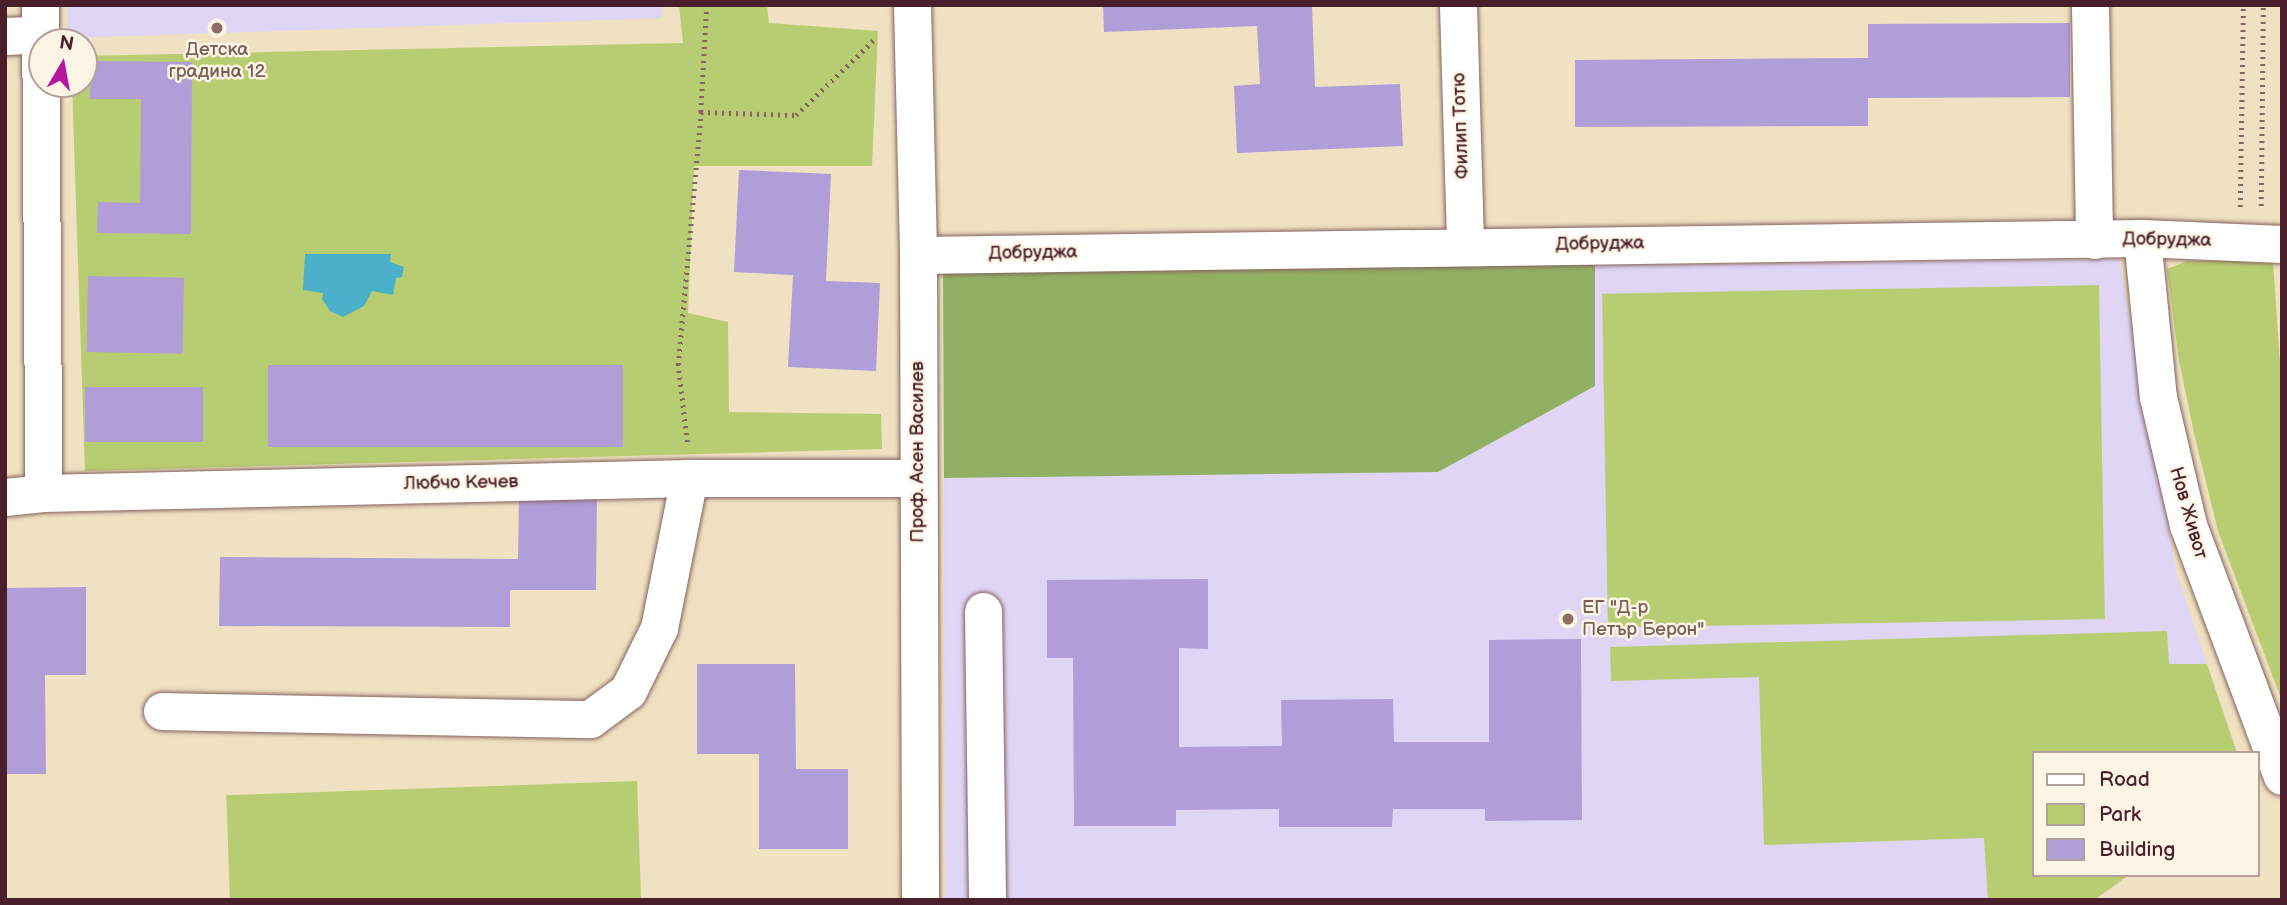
<!DOCTYPE html>
<html>
<head>
<meta charset="utf-8">
<style>
  body { margin:0 }
  #map { position:relative; width:2287px; height:905px; overflow:hidden; background:#efe1c1; font-family:"Balsamiq Sans",sans-serif }
  div>[style] { position:absolute }
  .built>* { inset:0; background:#dfd5f5 }
  .green>* { inset:0; background:#b8cd71; transform-origin:0 0 }
  .forest>* { inset:0; background:#92b063 }
  .water>* { inset:0; background:#4bb0ca }
  .building>* { inset:0; background:#b19ed9; transform-origin:0 0 }
  .path>* { height:4.5px; margin-top:-2.25px; transform-origin:0; background:repeating-linear-gradient(90deg,#846360 0 2px,transparent 0 7px) }
  .roads { filter:drop-shadow(0 0 2px #846360) drop-shadow(0 0 2px #846360) }
  .minor>* { height:37px; margin:-18.5px; padding:0 18.5px; transform-origin:18.5px; border-radius:18.5px; background:#fff }
  .dots>* { width:19px; height:19px; translate:-50% -50%; box-sizing:border-box; border:4px solid #fcf5e5; border-radius:50% }
  span { translate:-50% -50%; white-space:nowrap; text-align:center; line-height:1.15; -webkit-text-stroke:5px #fcf5e5; paint-order:stroke }
  .education-label { font-size:19px; color:#785e54 }
  .left { translate:0 -50%; text-align:left }
  .street-label { font-size:19px; color:#4a1f2b }
  .frame { position:absolute; inset:0; border:7px solid #4a1f2b; pointer-events:none }
  .legend { position:absolute; left:2032px; top:751px; width:228px; height:126px; box-sizing:border-box; background:#fcf5e5; border:2px solid #b59f9b; margin:0; padding:9px 12px; list-style:none; font-size:21px; color:#4a1f2b }
  .legend li { display:flex; align-items:center; gap:14px; height:35px }
  .legend b { width:35px; border:2px solid #b59f9b }
  .north { position:absolute; left:28px; top:28px; width:70px; height:70px; box-sizing:border-box; background:#fcf5e5; border:2px solid #b59f9b; border-radius:50%; rotate:10deg; font-size:19px; font-weight:700; line-height:28px; text-align:center; color:#4a1f2b }
  .north::after { content:''; display:block; margin:auto; width:24px; height:32px; background:#b5179e; clip-path:polygon(50% 0,100% 100%,50% 72%,0 100%) }
</style>
</head>
<body>
<div id="map">
  <div class="built">
    <i style="clip-path:polygon(67px 5px,661px 5px,662px 18px,68px 38px)"></i>
    <i style="clip-path:polygon(2119px 259px,2177px 575px,2237px 753px,2033px 753px,2033px 875px,2129px 875px,2094px 900px,945px 900px,943px 273px)"></i>
  </div>
  <div class="green">
    <i style="clip-path:polygon(679px 5px,767px 5px,769px 23px,878px 31px,872px 166px,694px 166px,688px 313px,728px 322px,729px 412px,881px 414px,882px 449px,85px 471px,72px 84px,84px 84px,84px 56px,683px 43px)"></i>
    <i style="clip-path:polygon(2187px 261px,2273px 261px,2282px 393px,2282px 701px,2218px 531px,2194px 433px,2179px 361px,2167px 269px)"></i>
    <i style="left:2099px;top:285px;width:334px;height:497px;rotate:89deg"></i>
    <i style="clip-path:polygon(2167px 631px,2169px 664px,2207px 664px,2237px 753px,2033px 753px,2033px 875px,2129px 875px,2094px 900px,1988px 900px,1984px 838px,1764px 845px,1759px 677px,1611px 681px,1610px 647px)"></i>
    <i style="left:637px;top:781px;width:119px;height:411px;rotate:88deg"></i>
  </div>
  <div class="forest">
    <i style="clip-path:polygon(1595px 265px,1595px 386px,1438px 472px,944px 478px,943px 273px)"></i>
  </div>
  <div class="water">
    <i style="clip-path:polygon(305px 254px,391px 254px,390px 262px,404px 267px,402px 277px,396px 278px,393px 295px,372px 291px,364px 306px,343px 317px,330px 311px,322px 299px,323px 293px,303px 290px)"></i>
  </div>
  <div class="building">
    <i style="clip-path:polygon(1103px 5px,1312px 5px,1315px 87px,1400px 84px,1403px 146px,1237px 153px,1234px 86px,1260px 84px,1257px 26px,1104px 32px)"></i>
    <i style="clip-path:polygon(2070px 23px,2070px 97px,1868px 98px,1868px 126px,1575px 127px,1575px 60px,1868px 58px,1868px 24px)"></i>
    <i style="clip-path:polygon(91px 61px,192px 62px,191px 234px,97px 233px,98px 202px,140px 203px,141px 99px,90px 99px)"></i>
    <i style="clip-path:polygon(739px 170px,831px 174px,826px 281px,880px 283px,876px 371px,788px 367px,793px 275px,734px 272px)"></i>
    <i style="left:88px;top:276px;width:96px;height:76px;rotate:1deg"></i>
    <i style="left:268px;top:365px;width:355px;height:82px"></i>
    <i style="left:203px;top:387px;width:55px;height:118px;rotate:90deg"></i>
    <i style="clip-path:polygon(519px 496px,597px 497px,596px 590px,510px 590px,510px 627px,219px 626px,220px 557px,518px 559px)"></i>
    <i style="clip-path:polygon(1208px 579px,1208px 649px,1179px 648px,1179px 747px,1282px 746px,1281px 700px,1393px 699px,1394px 742px,1489px 742px,1489px 640px,1581px 639px,1582px 820px,1485px 821px,1485px 809px,1393px 809px,1392px 827px,1279px 827px,1279px 809px,1176px 810px,1176px 826px,1074px 826px,1073px 658px,1047px 658px,1047px 580px)"></i>
    <i style="clip-path:polygon(86px 587px,86px 675px,45px 675px,46px 774px,5px 774px,5px 588px)"></i>
    <i style="clip-path:polygon(697px 664px,795px 664px,796px 769px,848px 769px,848px 849px,759px 849px,759px 754px,697px 754px)"></i>
  </div>
  <div class="path">
    <i style="left:707px;top:5px;width:107px;rotate:93.2deg"></i>
    <i style="left:701px;top:112px;width:95px;rotate:1.8deg"></i>
    <i style="left:796px;top:115px;width:110px;rotate:-43.9deg"></i>
    <i style="left:2261px;top:206px;width:201px;rotate:-89.4deg"></i>
    <i style="left:2240px;top:207px;width:202px;rotate:-89.1deg"></i>
    <i style="left:687px;top:442px;width:78px;rotate:-96.7deg"></i>
    <i style="left:678px;top:365px;width:254px;rotate:-84.8deg"></i>
  </div>
  <div class="roads">
    <div class="minor">
      <i style="left:40px;top:5px;width:488px;rotate:89.6deg"></i>
      <i style="left:912px;top:5px;width:250px;rotate:88.6deg"></i>
      <i style="left:918px;top:255px;width:645px;rotate:89.82deg"></i>
      <i style="left:1458px;top:5px;width:241px;rotate:88.3deg"></i>
      <i style="left:2090px;top:5px;width:235px;rotate:89deg"></i>
      <i style="left:5px;top:36px;width:35px;rotate:-3deg"></i>
      <i style="left:2142px;top:238px;width:160px;rotate:84.3deg"></i>
      <i style="left:2158px;top:397px;width:131px;rotate:76.8deg"></i>
      <i style="left:2188px;top:525px;width:268px;rotate:69.5deg"></i>
      <i style="left:918px;top:255px;width:1224px;rotate:-0.8deg"></i>
      <i style="left:2142px;top:238px;width:140px;rotate:2.5deg"></i>
      <i style="left:5px;top:497px;width:38px;rotate:-6deg"></i>
      <i style="left:43px;top:493px;width:646px;rotate:-1.33deg"></i>
      <i style="left:689px;top:478px;width:228px"></i>
      <i style="left:983px;top:611px;width:289px;rotate:89.2deg"></i>
      <i style="left:162px;top:711px;width:428px;rotate:1.1deg"></i>
      <i style="left:590px;top:719px;width:47px;rotate:-36.4deg"></i>
      <i style="left:628px;top:691px;width:70px;rotate:-63.8deg"></i>
      <i style="left:659px;top:628px;width:153px;rotate:-78.7deg"></i>
    </div>
  </div>
  <div class="dots">
    <i style="left:217px;top:28px;background:#8d6e63"></i>
    <i style="left:1568px;top:619px;background:#8d6e63"></i>
  </div>
  <div class="education-label">
    <span style="left:217px;top:61px">Детска<br>градина 12</span>
    <span class="left" style="left:1582px;top:619px">ЕГ "Д-р<br>Петър Берон"</span>
  </div>
  <div class="street-label">
    <span style="left:1461px;top:126px;rotate:-92deg">Филип Тотю</span>
    <span style="left:2167px;top:240px;rotate:1deg">Добруджа</span>
    <span style="left:1600px;top:244px;rotate:-1deg">Добруджа</span>
    <span style="left:1033px;top:253px;rotate:-1deg">Добруджа</span>
    <span style="left:918px;top:452px;rotate:-90deg">Проф. Асен Василев</span>
    <span style="left:461px;top:483px;rotate:-1deg">Любчо Кечев</span>
    <span style="left:2188px;top:513px;rotate:74deg">Нов Живот</span>
  </div>
  <div class="frame"></div>
  <ul class="legend">
  <li><b style="height:9px;background:#fff"></b>Road</li>
  <li><b style="height:19px;background:#b8cd71"></b>Park</li>
  <li><b style="height:19px;background:#b19ed9"></b>Building</li>
  </ul>
  <div class="north">N</div>
</div>
</body>
</html>
